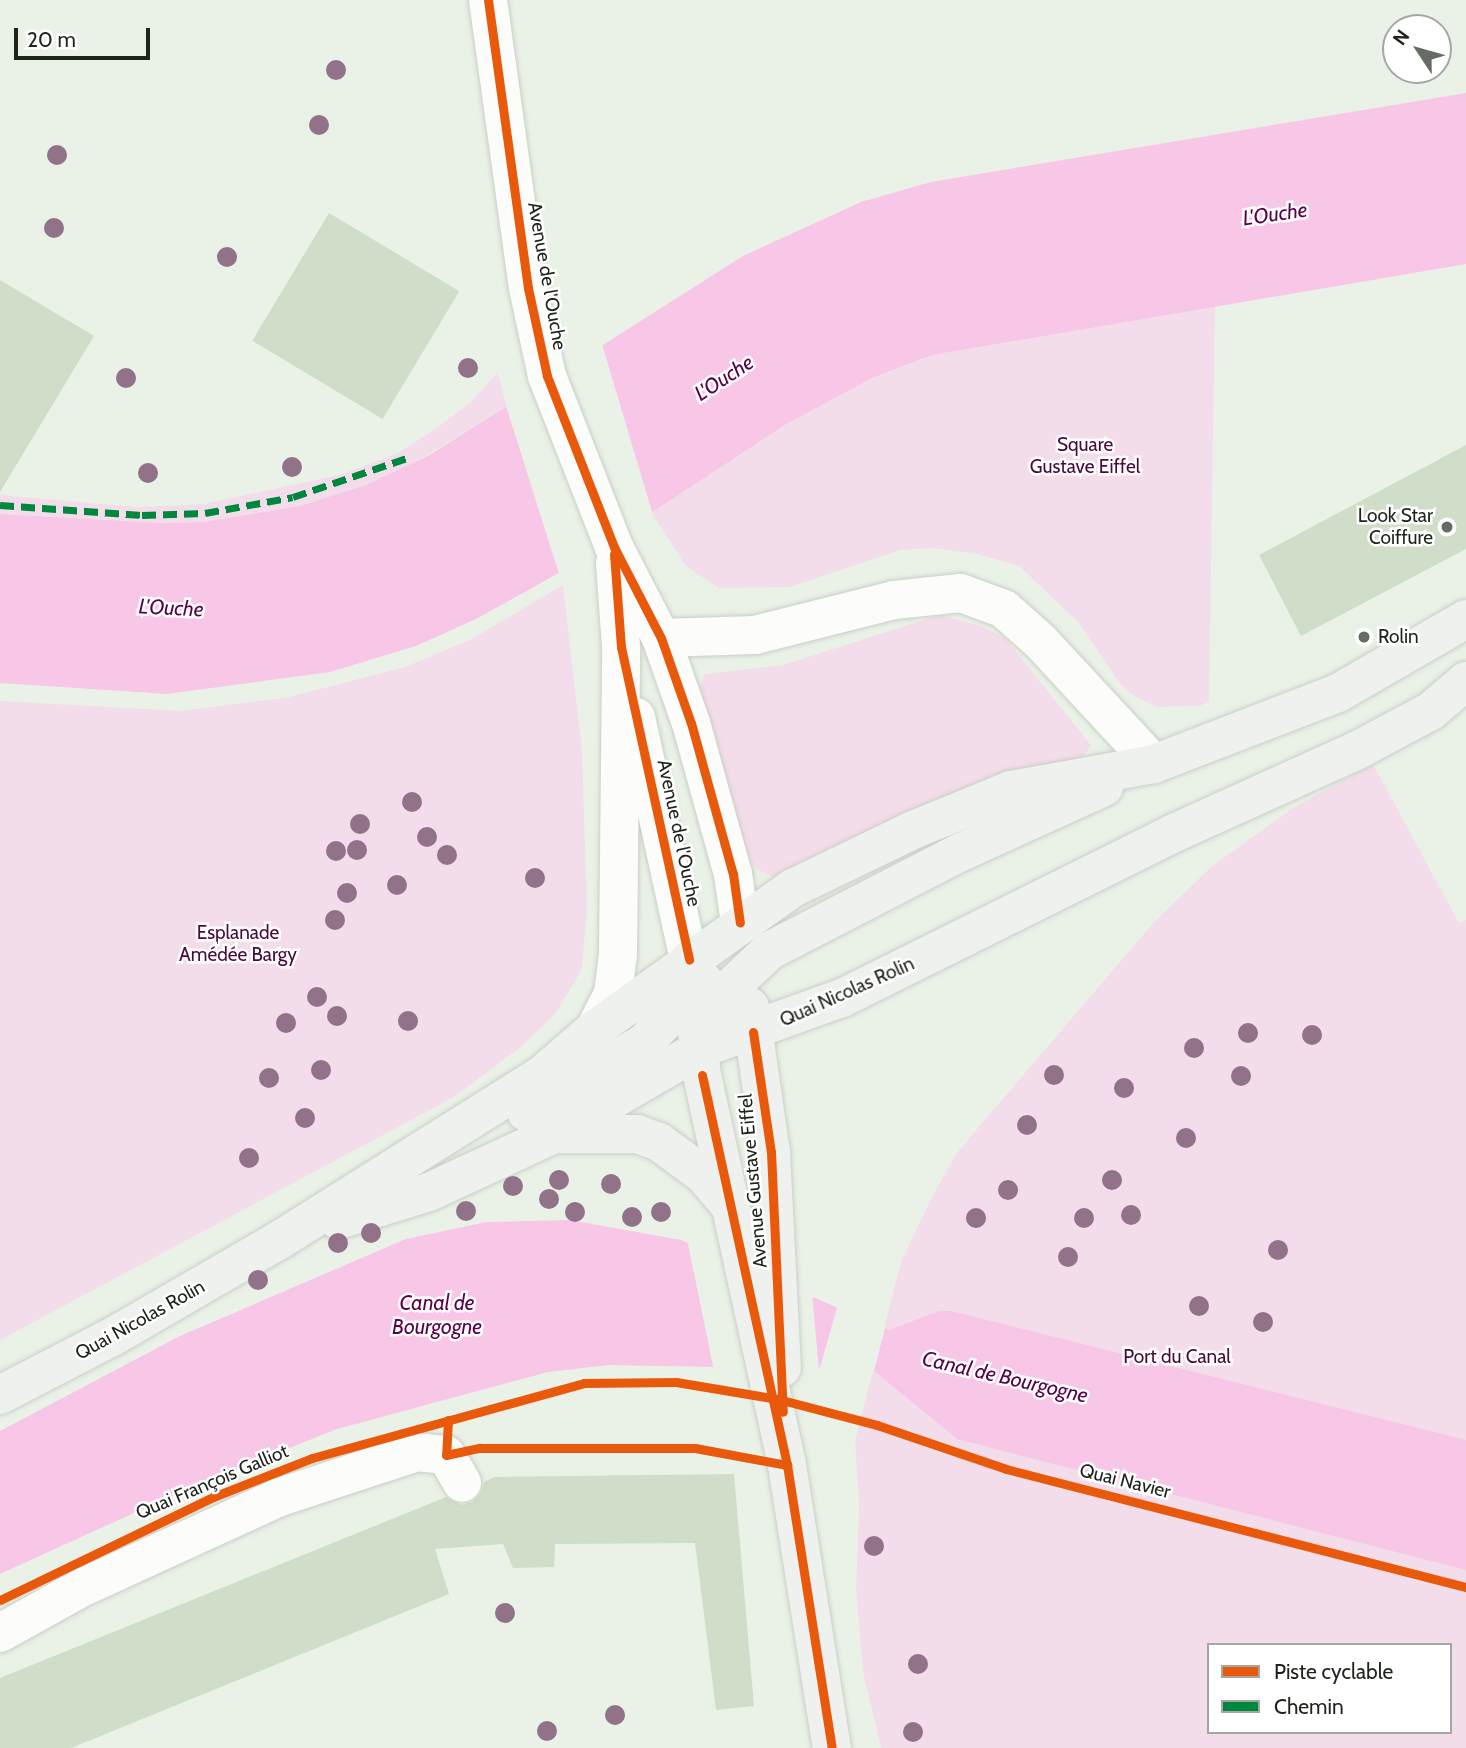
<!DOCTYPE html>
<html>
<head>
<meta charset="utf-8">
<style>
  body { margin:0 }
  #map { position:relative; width:1466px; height:1748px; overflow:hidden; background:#eaf2e7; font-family:Cabin,sans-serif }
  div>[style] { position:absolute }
  .green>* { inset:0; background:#f4ddea }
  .water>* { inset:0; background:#f8c6e6 }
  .pier>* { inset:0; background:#eaf2e7 }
  .building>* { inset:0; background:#d0ddc9; transform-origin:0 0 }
  .roads { filter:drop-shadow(0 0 2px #c9cfc6) drop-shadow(0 0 2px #c9cfc6) }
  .street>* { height:38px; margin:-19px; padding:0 19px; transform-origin:19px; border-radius:19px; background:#fcfdfb }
  .secondary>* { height:38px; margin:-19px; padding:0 19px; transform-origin:19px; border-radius:19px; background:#eef1ed }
  .quiet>* { height:7px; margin-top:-3.5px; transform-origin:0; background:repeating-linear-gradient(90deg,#00873e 0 14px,transparent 0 21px) }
  .cycleway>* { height:9px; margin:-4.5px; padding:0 4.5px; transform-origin:4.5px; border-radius:4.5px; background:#e8590c }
  .trees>* { width:20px; height:20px; margin:-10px; border-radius:50%; background:#927288 }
  .dots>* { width:19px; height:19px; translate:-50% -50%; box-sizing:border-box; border:4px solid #fff; border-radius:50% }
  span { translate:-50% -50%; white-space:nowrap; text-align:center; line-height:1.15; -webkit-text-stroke:5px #fff; paint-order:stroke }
  .street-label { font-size:19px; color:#1e241c }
  .park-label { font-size:19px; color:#4a093b }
  .poi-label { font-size:19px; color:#1e241c }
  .right { translate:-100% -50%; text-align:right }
  .left { translate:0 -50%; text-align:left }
  .water-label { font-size:21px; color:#5b0149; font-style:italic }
  .legend { position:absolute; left:1207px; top:1643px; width:245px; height:91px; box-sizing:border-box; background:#fff; border:2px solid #a5a7a4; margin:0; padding:9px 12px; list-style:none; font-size:21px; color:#1e241c }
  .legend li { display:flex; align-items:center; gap:14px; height:35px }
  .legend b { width:35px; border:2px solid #a5a7a4 }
  .north { position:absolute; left:1382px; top:14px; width:70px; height:70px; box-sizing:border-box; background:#fff; border:2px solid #a5a7a4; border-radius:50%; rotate:306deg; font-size:19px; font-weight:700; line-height:28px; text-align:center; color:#1e241c }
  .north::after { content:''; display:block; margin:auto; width:24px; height:32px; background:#656c63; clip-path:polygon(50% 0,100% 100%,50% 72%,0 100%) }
  .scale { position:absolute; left:14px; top:28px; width:136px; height:32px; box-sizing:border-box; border:4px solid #1e241c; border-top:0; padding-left:9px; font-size:21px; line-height:24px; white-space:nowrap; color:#1e241c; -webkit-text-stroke:5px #fff; paint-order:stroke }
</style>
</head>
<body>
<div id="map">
  <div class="green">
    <i style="clip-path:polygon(1215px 305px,1209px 702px,1199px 706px,1157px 707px,1136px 697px,1121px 685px,1079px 623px,1019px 566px,977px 554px,931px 548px,900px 550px,790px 587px,719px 588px,686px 566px,651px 512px,785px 425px,872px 378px,932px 355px)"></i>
    <i style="clip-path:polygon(498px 372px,506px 406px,415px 463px,367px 485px,300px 506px,203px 522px,161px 523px,0 514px,0 495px,137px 507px,203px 504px,339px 475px,396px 454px,437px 428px,471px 402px)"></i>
    <i style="clip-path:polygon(563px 585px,582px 750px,587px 907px,582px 969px,556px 1013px,521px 1047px,454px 1097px,0 1340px,0 701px,181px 711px,289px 697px,405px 667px,470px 640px)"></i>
    <i style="clip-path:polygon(939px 615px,978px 625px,1005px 638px,1091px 745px,1084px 756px,997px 783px,796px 875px,774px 877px,758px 870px,746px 857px,700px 686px,705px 674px,783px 665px)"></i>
    <i style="clip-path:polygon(evenodd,1373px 764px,1459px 923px,1466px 920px,1466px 1748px,881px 1748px,863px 1672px,856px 1588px,859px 1505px,855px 1441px,901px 1262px,930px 1201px,956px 1154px,1154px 922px,1211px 867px,1293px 808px,1373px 764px,1209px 1645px,1450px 1645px,1450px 1732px,1209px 1732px,1209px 1645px)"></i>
  </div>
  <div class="water">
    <i style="clip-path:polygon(1466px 93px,1466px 264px,932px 355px,872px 378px,785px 425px,559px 573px,476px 619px,416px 646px,330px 672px,167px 694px,0 683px,0 514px,161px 523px,203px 522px,300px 506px,366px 485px,428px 456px,743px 256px,861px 202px,931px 182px)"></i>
    <i style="clip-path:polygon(570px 1220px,681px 1240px,889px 1330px,939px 1311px,951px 1311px,1466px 1440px,1466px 1570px,957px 1439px,873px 1370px,610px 1365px,548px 1372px,337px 1429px,191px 1487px,0 1574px,0 1431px,180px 1336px,406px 1239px,487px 1222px)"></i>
  </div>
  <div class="pier">
    <i style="clip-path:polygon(602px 344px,653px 515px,560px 577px,506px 406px)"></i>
    <i style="clip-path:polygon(687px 1239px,812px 1293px,819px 1371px,838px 1304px,886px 1325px,873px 1374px,714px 1371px)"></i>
  </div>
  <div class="building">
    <i style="left:329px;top:213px;width:152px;height:149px;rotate:31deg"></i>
    <i style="clip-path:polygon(0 280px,94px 336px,0 492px)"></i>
    <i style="clip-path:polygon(1466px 445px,1466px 549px,1301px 636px,1259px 555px)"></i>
    <i style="clip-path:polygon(734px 1474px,754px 1706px,716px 1710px,695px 1543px,555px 1544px,554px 1567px,513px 1568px,503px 1544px,435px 1549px,449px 1594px,71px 1748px,0 1748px,0 1678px,446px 1497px,461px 1505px,472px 1502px,481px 1493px,484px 1482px,494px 1477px)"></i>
  </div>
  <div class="roads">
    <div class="street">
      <i style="left:488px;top:0;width:291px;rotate:82.1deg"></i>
      <i style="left:528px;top:288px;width:90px;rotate:77.8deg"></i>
      <i style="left:547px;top:376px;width:184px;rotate:68.6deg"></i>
      <i style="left:614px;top:547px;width:102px;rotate:62.7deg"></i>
      <i style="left:661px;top:638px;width:90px;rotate:70.6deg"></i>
      <i style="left:691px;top:723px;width:157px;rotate:74.5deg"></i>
      <i style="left:733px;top:874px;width:49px;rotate:81.9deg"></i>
      <i style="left:661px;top:638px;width:94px;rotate:-1.8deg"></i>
      <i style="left:755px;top:635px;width:143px;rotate:-14.1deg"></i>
      <i style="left:894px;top:600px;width:67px;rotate:-6deg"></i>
      <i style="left:961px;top:593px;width:46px;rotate:20.4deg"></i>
      <i style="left:1004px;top:609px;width:50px;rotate:41.7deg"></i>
      <i style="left:1041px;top:642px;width:166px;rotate:47.2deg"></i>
      <i style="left:636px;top:717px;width:249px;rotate:77.7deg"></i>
      <i style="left:595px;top:1029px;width:39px;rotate:-63deg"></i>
      <i style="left:613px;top:994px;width:40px;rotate:-82.9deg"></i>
      <i style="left:618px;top:954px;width:307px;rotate:-89.4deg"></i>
      <i style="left:621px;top:647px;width:84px;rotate:-94.1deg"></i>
      <i style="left:0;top:1633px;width:95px;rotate:-29deg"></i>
      <i style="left:83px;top:1587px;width:213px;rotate:-24.6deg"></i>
      <i style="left:277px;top:1498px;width:147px;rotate:-18.2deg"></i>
      <i style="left:417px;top:1452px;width:29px;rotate:6deg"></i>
      <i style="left:446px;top:1455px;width:32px;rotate:60deg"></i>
    </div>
    <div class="secondary">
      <i style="left:689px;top:960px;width:116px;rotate:83.6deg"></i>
      <i style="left:702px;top:1075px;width:399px;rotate:77.7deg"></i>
      <i style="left:787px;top:1465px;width:287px;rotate:81deg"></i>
      <i style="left:750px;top:1007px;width:147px;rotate:81.8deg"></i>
      <i style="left:771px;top:1152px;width:216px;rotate:87.1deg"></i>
      <i style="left:700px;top:1049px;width:67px;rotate:-64.2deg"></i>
      <i style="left:729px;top:989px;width:55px;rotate:-43.5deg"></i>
      <i style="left:769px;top:951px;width:216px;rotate:-27.3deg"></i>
      <i style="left:961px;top:852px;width:157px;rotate:-24.4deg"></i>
      <i style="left:526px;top:1112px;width:137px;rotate:-30.3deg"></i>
      <i style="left:644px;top:1043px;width:86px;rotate:-45.9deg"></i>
      <i style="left:560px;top:1134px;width:77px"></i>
      <i style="left:637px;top:1134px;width:23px;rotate:20deg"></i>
      <i style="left:659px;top:1142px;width:56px;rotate:36.3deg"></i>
      <i style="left:704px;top:1175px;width:35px;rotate:50deg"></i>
      <i style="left:338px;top:1220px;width:95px;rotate:-17.1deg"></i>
      <i style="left:429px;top:1192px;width:138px;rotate:-24.9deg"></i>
      <i style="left:554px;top:1134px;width:169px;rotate:-30.2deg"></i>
      <i style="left:700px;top:1049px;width:151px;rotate:-19.8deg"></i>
      <i style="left:842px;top:998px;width:371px;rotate:-26.4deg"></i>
      <i style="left:1174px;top:833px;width:200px;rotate:-24.3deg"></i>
      <i style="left:1356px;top:751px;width:85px;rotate:-28.1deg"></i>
      <i style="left:1431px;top:711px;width:46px;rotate:-40.6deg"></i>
      <i style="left:0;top:1395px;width:128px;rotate:-27.4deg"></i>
      <i style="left:114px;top:1336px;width:190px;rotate:-30.1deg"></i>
      <i style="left:278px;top:1241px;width:313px;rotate:-32.2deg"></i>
      <i style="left:543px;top:1074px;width:69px;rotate:-40.9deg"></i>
      <i style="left:595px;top:1029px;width:243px;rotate:-35.5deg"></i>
      <i style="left:793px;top:888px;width:133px;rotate:-25.8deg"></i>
      <i style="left:913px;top:830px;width:106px;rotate:-22.2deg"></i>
      <i style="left:1011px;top:790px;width:145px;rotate:-10.3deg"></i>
      <i style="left:1154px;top:764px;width:197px;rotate:-21.1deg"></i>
      <i style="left:1338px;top:693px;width:148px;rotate:-30deg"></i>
    </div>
  </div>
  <div class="quiet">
    <i style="left:0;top:505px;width:142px;rotate:4deg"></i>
    <i style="left:142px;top:515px;width:63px;rotate:-1.8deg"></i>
    <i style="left:205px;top:513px;width:89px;rotate:-10.3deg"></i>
    <i style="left:293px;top:497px;width:120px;rotate:-18.9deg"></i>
  </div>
  <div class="cycleway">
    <i style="left:488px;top:0;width:291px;rotate:82.1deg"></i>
    <i style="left:528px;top:288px;width:90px;rotate:77.8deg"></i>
    <i style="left:547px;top:376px;width:184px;rotate:68.6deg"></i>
    <i style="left:614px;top:547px;width:102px;rotate:62.7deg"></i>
    <i style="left:661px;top:638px;width:90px;rotate:70.6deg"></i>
    <i style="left:691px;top:723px;width:157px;rotate:74.5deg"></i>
    <i style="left:733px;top:874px;width:49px;rotate:81.9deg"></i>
    <i style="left:614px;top:554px;width:93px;rotate:85.7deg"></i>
    <i style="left:621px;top:647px;width:320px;rotate:77.7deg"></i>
    <i style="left:753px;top:1032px;width:121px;rotate:81.5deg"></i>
    <i style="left:771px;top:1152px;width:260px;rotate:87.4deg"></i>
    <i style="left:702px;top:1075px;width:399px;rotate:77.7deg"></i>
    <i style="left:787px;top:1465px;width:287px;rotate:81deg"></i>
    <i style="left:448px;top:1420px;width:35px;rotate:93deg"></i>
    <i style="left:446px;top:1455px;width:35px;rotate:-12deg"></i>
    <i style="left:480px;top:1448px;width:215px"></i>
    <i style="left:695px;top:1448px;width:94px;rotate:10.5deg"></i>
    <i style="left:0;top:1600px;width:237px;rotate:-25.8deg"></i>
    <i style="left:213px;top:1497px;width:106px;rotate:-21.5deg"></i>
    <i style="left:312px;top:1458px;width:282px;rotate:-15.4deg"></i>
    <i style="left:584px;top:1383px;width:92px;rotate:-0.6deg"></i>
    <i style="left:676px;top:1382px;width:103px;rotate:9.5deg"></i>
    <i style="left:778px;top:1399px;width:102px;rotate:14.7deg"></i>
    <i style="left:877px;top:1425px;width:136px;rotate:18.8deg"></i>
    <i style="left:1006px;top:1469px;width:475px;rotate:14.4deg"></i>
  </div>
  <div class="trees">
    <i style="left:336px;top:70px"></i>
    <i style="left:319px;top:125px"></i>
    <i style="left:57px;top:155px"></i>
    <i style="left:54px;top:228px"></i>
    <i style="left:227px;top:257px"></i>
    <i style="left:468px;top:368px"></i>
    <i style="left:126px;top:378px"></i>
    <i style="left:292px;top:467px"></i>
    <i style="left:148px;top:473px"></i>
    <i style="left:412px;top:802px"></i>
    <i style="left:360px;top:824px"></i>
    <i style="left:427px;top:837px"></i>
    <i style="left:357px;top:850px"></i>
    <i style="left:336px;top:851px"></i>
    <i style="left:447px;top:855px"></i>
    <i style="left:535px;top:878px"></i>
    <i style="left:397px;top:885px"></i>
    <i style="left:347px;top:893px"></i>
    <i style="left:335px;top:920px"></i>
    <i style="left:317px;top:997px"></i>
    <i style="left:337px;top:1016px"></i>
    <i style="left:408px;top:1021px"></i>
    <i style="left:286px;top:1023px"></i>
    <i style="left:1248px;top:1033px"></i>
    <i style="left:1312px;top:1035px"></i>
    <i style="left:1194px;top:1048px"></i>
    <i style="left:321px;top:1070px"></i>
    <i style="left:1054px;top:1075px"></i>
    <i style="left:1241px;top:1076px"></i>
    <i style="left:269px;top:1078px"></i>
    <i style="left:1124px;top:1088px"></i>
    <i style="left:305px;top:1118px"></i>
    <i style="left:1027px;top:1125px"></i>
    <i style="left:1186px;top:1138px"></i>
    <i style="left:249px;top:1158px"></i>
    <i style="left:559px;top:1180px"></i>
    <i style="left:1112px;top:1180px"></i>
    <i style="left:611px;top:1184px"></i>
    <i style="left:513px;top:1186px"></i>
    <i style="left:1008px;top:1190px"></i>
    <i style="left:549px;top:1199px"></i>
    <i style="left:466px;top:1211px"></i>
    <i style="left:575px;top:1212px"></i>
    <i style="left:661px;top:1212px"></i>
    <i style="left:1131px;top:1215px"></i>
    <i style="left:632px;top:1217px"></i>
    <i style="left:976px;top:1218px"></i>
    <i style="left:1084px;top:1218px"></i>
    <i style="left:371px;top:1233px"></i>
    <i style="left:338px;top:1243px"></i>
    <i style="left:1278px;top:1250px"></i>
    <i style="left:1068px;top:1257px"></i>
    <i style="left:258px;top:1280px"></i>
    <i style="left:1199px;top:1306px"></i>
    <i style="left:1263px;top:1322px"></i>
    <i style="left:874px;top:1546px"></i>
    <i style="left:505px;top:1613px"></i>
    <i style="left:918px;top:1664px"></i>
    <i style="left:615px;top:1715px"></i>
    <i style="left:547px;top:1731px"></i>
    <i style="left:913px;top:1732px"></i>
  </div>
  <div class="dots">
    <i style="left:1447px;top:527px;background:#656c63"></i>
    <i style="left:1364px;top:637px;background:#656c63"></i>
  </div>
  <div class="street-label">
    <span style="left:547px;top:276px;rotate:80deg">Avenue de l'Ouche</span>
    <span style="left:679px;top:833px;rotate:78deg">Avenue de l'Ouche</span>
    <span style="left:847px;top:992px;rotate:-24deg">Quai Nicolas Rolin</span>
    <span style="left:753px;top:1181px;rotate:-95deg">Avenue Gustave Eiffel</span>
    <span style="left:140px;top:1320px;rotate:-29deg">Quai Nicolas Rolin</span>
    <span style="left:1125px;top:1481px;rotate:14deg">Quai Navier</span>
    <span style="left:212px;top:1482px;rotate:-23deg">Quai François Galliot</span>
  </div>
  <div class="park-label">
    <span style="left:1085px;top:456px">Square<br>Gustave Eiffel</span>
    <span style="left:238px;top:944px">Esplanade<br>Amédée Bargy</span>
    <span style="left:1177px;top:1357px">Port du Canal</span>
  </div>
  <div class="poi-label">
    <span class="right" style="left:1433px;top:527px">Look Star<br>Coiffure</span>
    <span class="left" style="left:1378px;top:637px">Rolin</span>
  </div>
  <div class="water-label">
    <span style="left:1275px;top:214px;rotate:-8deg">L'Ouche</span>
    <span style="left:724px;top:378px;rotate:-33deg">L'Ouche</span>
    <span style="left:171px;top:608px;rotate:3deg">L'Ouche</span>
    <span style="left:437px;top:1315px">Canal de<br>Bourgogne</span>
    <span style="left:1005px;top:1377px;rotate:13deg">Canal de Bourgogne</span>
  </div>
  <ul class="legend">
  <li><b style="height:9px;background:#e8590c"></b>Piste cyclable</li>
  <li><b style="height:9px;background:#00873e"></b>Chemin</li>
  </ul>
  <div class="north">N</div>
  <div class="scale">20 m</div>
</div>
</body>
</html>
